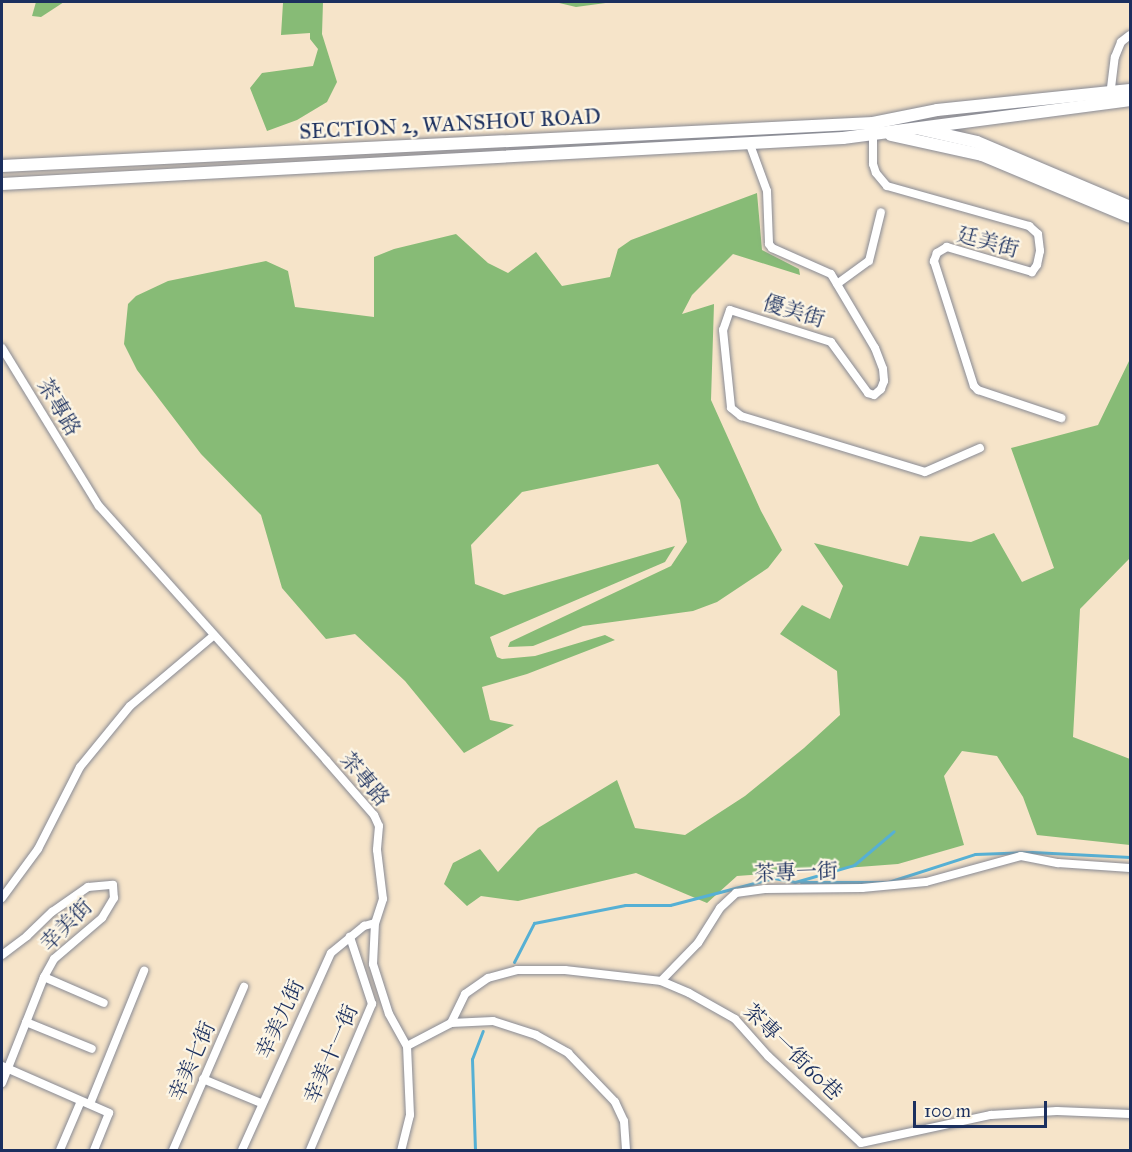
<!DOCTYPE html>
<html>
<head>
<meta charset="utf-8">
<style>
  body { margin:0 }
  #map { position:relative; width:1132px; height:1152px; overflow:hidden; background:#f6e4c9; font-family:"IM FELL Great Primer","Noto Serif TC",serif }
  div>[style] { position:absolute }
  .forest>* { inset:0; background:#87bb76 }
  .stream>* { height:3px; margin:-1.5px; padding:0 1.5px; transform-origin:1.5px; border-radius:1.5px; background:#56b0d4 }
  .roads { filter:drop-shadow(0 0 2px #888a94) drop-shadow(0 0 2px #888a94) }
  .minor>* { height:8px; margin:-4px; padding:0 4px; transform-origin:4px; border-radius:4px; background:#fff }
  .primary>* { height:12px; margin:-6px; padding:0 6px; transform-origin:6px; border-radius:6px; background:#fff }
  span { translate:-50% -50%; white-space:nowrap; text-align:center; line-height:1.15; -webkit-text-stroke:4.5px #fcf5e5; paint-order:stroke }
  .street-label { font-size:21px; color:#1b2f5e }
  .frame { position:absolute; inset:0; border:3px solid #1b2f5e; pointer-events:none }
  .scale { position:absolute; left:913px; top:1101px; width:134px; height:27px; box-sizing:border-box; border:3px solid #1b2f5e; border-top:0; padding-left:8px; font-size:18px; line-height:21px; white-space:nowrap; color:#1b2f5e; -webkit-text-stroke:4px #fcf5e5; paint-order:stroke }
</style>
</head>
<body>
<div id="map">
  <div class="forest">
    <i style="clip-path:polygon(36px 2px,64px 2px,41px 17px,32px 16px)"></i>
    <i style="clip-path:polygon(243px 2px,323px 2px,322px 34px,337px 82px,327px 102px,297px 120px,267px 131px,250px 88px,262px 73px,313px 66px,318px 49px,310px 39px,310px 33px,281px 35px,283px 3px)"></i>
    <i style="clip-path:polygon(555px 2px,613px 2px,576px 7px)"></i>
    <i style="clip-path:polygon(757px 193px,762px 250px,799px 269px,800px 275px,733px 254px,692px 295px,682px 314px,714px 304px,711px 400px,761px 511px,782px 550px,768px 568px,717px 602px,693px 611px,583px 626px,533px 646px,508px 647px,510px 642px,671px 566px,687px 542px,680px 500px,658px 464px,522px 492px,471px 545px,475px 584px,504px 595px,675px 546px,665px 562px,490px 637px,497px 657px,502px 659px,535px 656px,605px 635px,615px 640px,527px 674px,482px 687px,490px 720px,514px 725px,464px 753px,405px 681px,355px 634px,326px 639px,282px 588px,261px 515px,201px 454px,137px 370px,124px 344px,128px 304px,136px 296px,168px 281px,266px 261px,288px 271px,295px 307px,374px 317px,374px 257px,394px 249px,456px 234px,488px 263px,508px 273px,536px 252px,562px 286px,610px 277px,618px 249px,631px 240px)"></i>
    <i style="clip-path:polygon(1130px 359px,1130px 553px,1129px 559px,1080px 609px,1073px 737px,1130px 759px,1130px 845px,1037px 835px,1023px 797px,997px 756px,962px 751px,944px 776px,964px 845px,898px 864px,737px 876px,707px 903px,636px 873px,518px 901px,481px 896px,467px 906px,444px 884px,453px 863px,480px 849px,498px 872px,538px 828px,617px 780px,635px 828px,685px 835px,745px 796px,804px 748px,840px 715px,837px 671px,780px 634px,802px 605px,830px 619px,843px 586px,814px 543px,908px 566px,920px 536px,971px 542px,994px 533px,1022px 582px,1054px 568px,1011px 448px,1098px 425px)"></i>
  </div>
  <div class="stream">
    <i style="left:801px;top:882px;width:87px"></i>
    <i style="left:888px;top:882px;width:91px;rotate:-17.8deg"></i>
    <i style="left:975px;top:854px;width:57px;rotate:-2deg"></i>
    <i style="left:1032px;top:852px;width:98px;rotate:2.9deg"></i>
    <i style="left:514px;top:962px;width:44px;rotate:-62.9deg"></i>
    <i style="left:534px;top:923px;width:93px;rotate:-11.2deg"></i>
    <i style="left:625px;top:905px;width:45px"></i>
    <i style="left:670px;top:905px;width:107px;rotate:-14.6deg"></i>
    <i style="left:774px;top:878px;width:21px;rotate:11deg"></i>
    <i style="left:795px;top:882px;width:61px;rotate:-16.1deg"></i>
    <i style="left:854px;top:865px;width:52px;rotate:-40.4deg"></i>
    <i style="left:475px;top:1150px;width:91px;rotate:-91.9deg"></i>
    <i style="left:472px;top:1059px;width:30px;rotate:-69deg"></i>
  </div>
  <div class="roads">
    <div class="minor">
      <i style="left:1110px;top:96px;width:39px;rotate:-83deg"></i>
      <i style="left:1115px;top:57px;width:16px;rotate:-68deg"></i>
      <i style="left:1121px;top:42px;width:11px;rotate:-38deg"></i>
      <i style="left:873px;top:130px;width:34px;rotate:90deg"></i>
      <i style="left:873px;top:164px;width:9px;rotate:72deg"></i>
      <i style="left:876px;top:173px;width:17px;rotate:50deg"></i>
      <i style="left:887px;top:186px;width:148px;rotate:15.7deg"></i>
      <i style="left:1029px;top:226px;width:12px;rotate:42deg"></i>
      <i style="left:1038px;top:234px;width:17px;rotate:83deg"></i>
      <i style="left:1040px;top:251px;width:14px;rotate:102deg"></i>
      <i style="left:1037px;top:265px;width:9px;rotate:126deg"></i>
      <i style="left:1032px;top:272px;width:89px;rotate:-163.6deg"></i>
      <i style="left:947px;top:247px;width:12px;rotate:149deg"></i>
      <i style="left:937px;top:253px;width:9px;rotate:111deg"></i>
      <i style="left:934px;top:261px;width:131px;rotate:72.3deg"></i>
      <i style="left:974px;top:386px;width:6px;rotate:45deg"></i>
      <i style="left:978px;top:390px;width:88px;rotate:18.6deg"></i>
      <i style="left:749px;top:142px;width:52px;rotate:69.8deg"></i>
      <i style="left:767px;top:191px;width:53px;rotate:87.8deg"></i>
      <i style="left:769px;top:244px;width:5px;rotate:53deg"></i>
      <i style="left:772px;top:248px;width:64px;rotate:23.8deg"></i>
      <i style="left:831px;top:274px;width:86px;rotate:59.3deg"></i>
      <i style="left:875px;top:348px;width:22px;rotate:69deg"></i>
      <i style="left:883px;top:369px;width:12px;rotate:85deg"></i>
      <i style="left:884px;top:381px;width:9px;rotate:111deg"></i>
      <i style="left:881px;top:389px;width:9px;rotate:139deg"></i>
      <i style="left:874px;top:395px;width:6px;rotate:-162deg"></i>
      <i style="left:868px;top:393px;width:63px;rotate:-126deg"></i>
      <i style="left:831px;top:342px;width:106px;rotate:-162.4deg"></i>
      <i style="left:730px;top:310px;width:21px;rotate:109deg"></i>
      <i style="left:723px;top:330px;width:78px;rotate:84.1deg"></i>
      <i style="left:731px;top:408px;width:13px;rotate:39deg"></i>
      <i style="left:741px;top:416px;width:192px;rotate:16.9deg"></i>
      <i style="left:925px;top:472px;width:60px;rotate:-23.6deg"></i>
      <i style="left:837px;top:284px;width:39px;rotate:-36deg"></i>
      <i style="left:869px;top:261px;width:50px;rotate:-76.2deg"></i>
      <i style="left:2px;top:348px;width:185px;rotate:58.5deg"></i>
      <i style="left:99px;top:506px;width:341px;rotate:48.2deg"></i>
      <i style="left:326px;top:760px;width:73px;rotate:48.9deg"></i>
      <i style="left:374px;top:815px;width:12px;rotate:66deg"></i>
      <i style="left:379px;top:826px;width:24px;rotate:95deg"></i>
      <i style="left:377px;top:850px;width:49px;rotate:83deg"></i>
      <i style="left:383px;top:899px;width:25px;rotate:108deg"></i>
      <i style="left:375px;top:923px;width:41px;rotate:92.8deg"></i>
      <i style="left:373px;top:964px;width:52px;rotate:72.3deg"></i>
      <i style="left:389px;top:1014px;width:37px;rotate:61deg"></i>
      <i style="left:407px;top:1046px;width:69px;rotate:87.5deg"></i>
      <i style="left:410px;top:1115px;width:36px;rotate:104deg"></i>
      <i style="left:2px;top:898px;width:61px;rotate:-53.7deg"></i>
      <i style="left:38px;top:849px;width:92px;rotate:-62.9deg"></i>
      <i style="left:80px;top:767px;width:79px;rotate:-50.7deg"></i>
      <i style="left:130px;top:706px;width:109px;rotate:-40.1deg"></i>
      <i style="left:2px;top:955px;width:31px;rotate:-37deg"></i>
      <i style="left:27px;top:936px;width:35px;rotate:-44deg"></i>
      <i style="left:52px;top:912px;width:44px;rotate:-34.8deg"></i>
      <i style="left:88px;top:887px;width:25px;rotate:-5deg"></i>
      <i style="left:113px;top:885px;width:13px;rotate:86deg"></i>
      <i style="left:114px;top:898px;width:23px;rotate:121deg"></i>
      <i style="left:102px;top:918px;width:63px;rotate:139.5deg"></i>
      <i style="left:54px;top:959px;width:21px;rotate:119deg"></i>
      <i style="left:44px;top:977px;width:114px;rotate:111.6deg"></i>
      <i style="left:44px;top:977px;width:65px;rotate:23.4deg"></i>
      <i style="left:661px;top:981px;width:53px;rotate:-45.8deg"></i>
      <i style="left:698px;top:943px;width:41px;rotate:-57.8deg"></i>
      <i style="left:720px;top:908px;width:22px;rotate:-43deg"></i>
      <i style="left:736px;top:893px;width:29px;rotate:-8deg"></i>
      <i style="left:765px;top:889px;width:97px;rotate:-0.6deg"></i>
      <i style="left:862px;top:888px;width:64px;rotate:-5.4deg"></i>
      <i style="left:926px;top:882px;width:98px;rotate:-15.3deg"></i>
      <i style="left:1021px;top:856px;width:38px;rotate:11deg"></i>
      <i style="left:1058px;top:863px;width:72px;rotate:4deg"></i>
      <i style="left:26px;top:1022px;width:71px;rotate:22.2deg"></i>
      <i style="left:451px;top:1023px;width:32px;rotate:-64deg"></i>
      <i style="left:465px;top:994px;width:28px;rotate:-35deg"></i>
      <i style="left:488px;top:978px;width:30px;rotate:-15deg"></i>
      <i style="left:517px;top:970px;width:48px"></i>
      <i style="left:565px;top:970px;width:97px;rotate:6.5deg"></i>
      <i style="left:661px;top:981px;width:30px;rotate:23deg"></i>
      <i style="left:689px;top:993px;width:53px;rotate:29.5deg"></i>
      <i style="left:735px;top:1019px;width:50px;rotate:48.3deg"></i>
      <i style="left:768px;top:1056px;width:127px;rotate:43.1deg"></i>
      <i style="left:861px;top:1143px;width:133px;rotate:-12.2deg"></i>
      <i style="left:991px;top:1115px;width:66px;rotate:-3.5deg"></i>
      <i style="left:1057px;top:1111px;width:73px;rotate:2.4deg"></i>
      <i style="left:407px;top:1046px;width:50px;rotate:-27.6deg"></i>
      <i style="left:451px;top:1023px;width:42px;rotate:-2.7deg"></i>
      <i style="left:493px;top:1021px;width:45px;rotate:18deg"></i>
      <i style="left:536px;top:1035px;width:37px;rotate:29deg"></i>
      <i style="left:568px;top:1053px;width:68px;rotate:46.2deg"></i>
      <i style="left:615px;top:1102px;width:21px;rotate:65deg"></i>
      <i style="left:624px;top:1121px;width:29px;rotate:86deg"></i>
      <i style="left:2px;top:1066px;width:117px;rotate:23.7deg"></i>
      <i style="left:109px;top:1113px;width:40px;rotate:112deg"></i>
      <i style="left:203px;top:1079px;width:63px;rotate:22.5deg"></i>
      <i style="left:90px;top:1104px;width:144px;rotate:-67.9deg"></i>
      <i style="left:60px;top:1150px;width:53px;rotate:-66.8deg"></i>
      <i style="left:173px;top:1150px;width:178px;rotate:-66.5deg"></i>
      <i style="left:242px;top:1150px;width:216px;rotate:-65.7deg"></i>
      <i style="left:331px;top:953px;width:43px;rotate:-39.3deg"></i>
      <i style="left:364px;top:926px;width:11px;rotate:-15deg"></i>
      <i style="left:310px;top:1150px;width:159px;rotate:-67deg"></i>
      <i style="left:372px;top:1004px;width:71px;rotate:-108.2deg"></i>
    </div>
    <div class="primary">
      <i style="left:920px;top:129px;width:58px;rotate:12.8deg"></i>
      <i style="left:977px;top:142px;width:166px;rotate:23deg"></i>
      <i style="left:891px;top:135px;width:93px;rotate:12.4deg"></i>
      <i style="left:982px;top:155px;width:160px;rotate:22.7deg"></i>
      <i style="left:2px;top:166px;width:872px;rotate:-2.83deg"></i>
      <i style="left:873px;top:123px;width:65px;rotate:-11.5deg"></i>
      <i style="left:937px;top:110px;width:194px;rotate:-5.9deg"></i>
      <i style="left:2px;top:184px;width:842px;rotate:-3.13deg"></i>
      <i style="left:843px;top:138px;width:290px;rotate:-7.5deg"></i>
    </div>
  </div>
  <div class="street-label">
    <span style="left:450px;top:124px;rotate:-3deg">SECTION 2, WANSHOU ROAD</span>
    <span style="left:988px;top:242px;rotate:15deg">廷美街</span>
    <span style="left:794px;top:311px;rotate:17deg">優美街</span>
    <span style="left:59px;top:407px;rotate:59deg">茶專路</span>
    <span style="left:365px;top:779px;rotate:50deg">茶專路</span>
    <span style="left:796px;top:872px;rotate:-2deg">茶專一街</span>
    <span style="left:66px;top:925px;rotate:-45deg">幸美街</span>
    <span style="left:280px;top:1019px;rotate:-65deg">幸美九街</span>
    <span style="left:793px;top:1052px;rotate:44deg">茶專一街60巷</span>
    <span style="left:331px;top:1054px;rotate:-67deg">幸美十一街</span>
    <span style="left:192px;top:1061px;rotate:-66deg">幸美七街</span>
  </div>
  <div class="frame"></div>
  <div class="scale">100 m</div>
</div>
</body>
</html>
